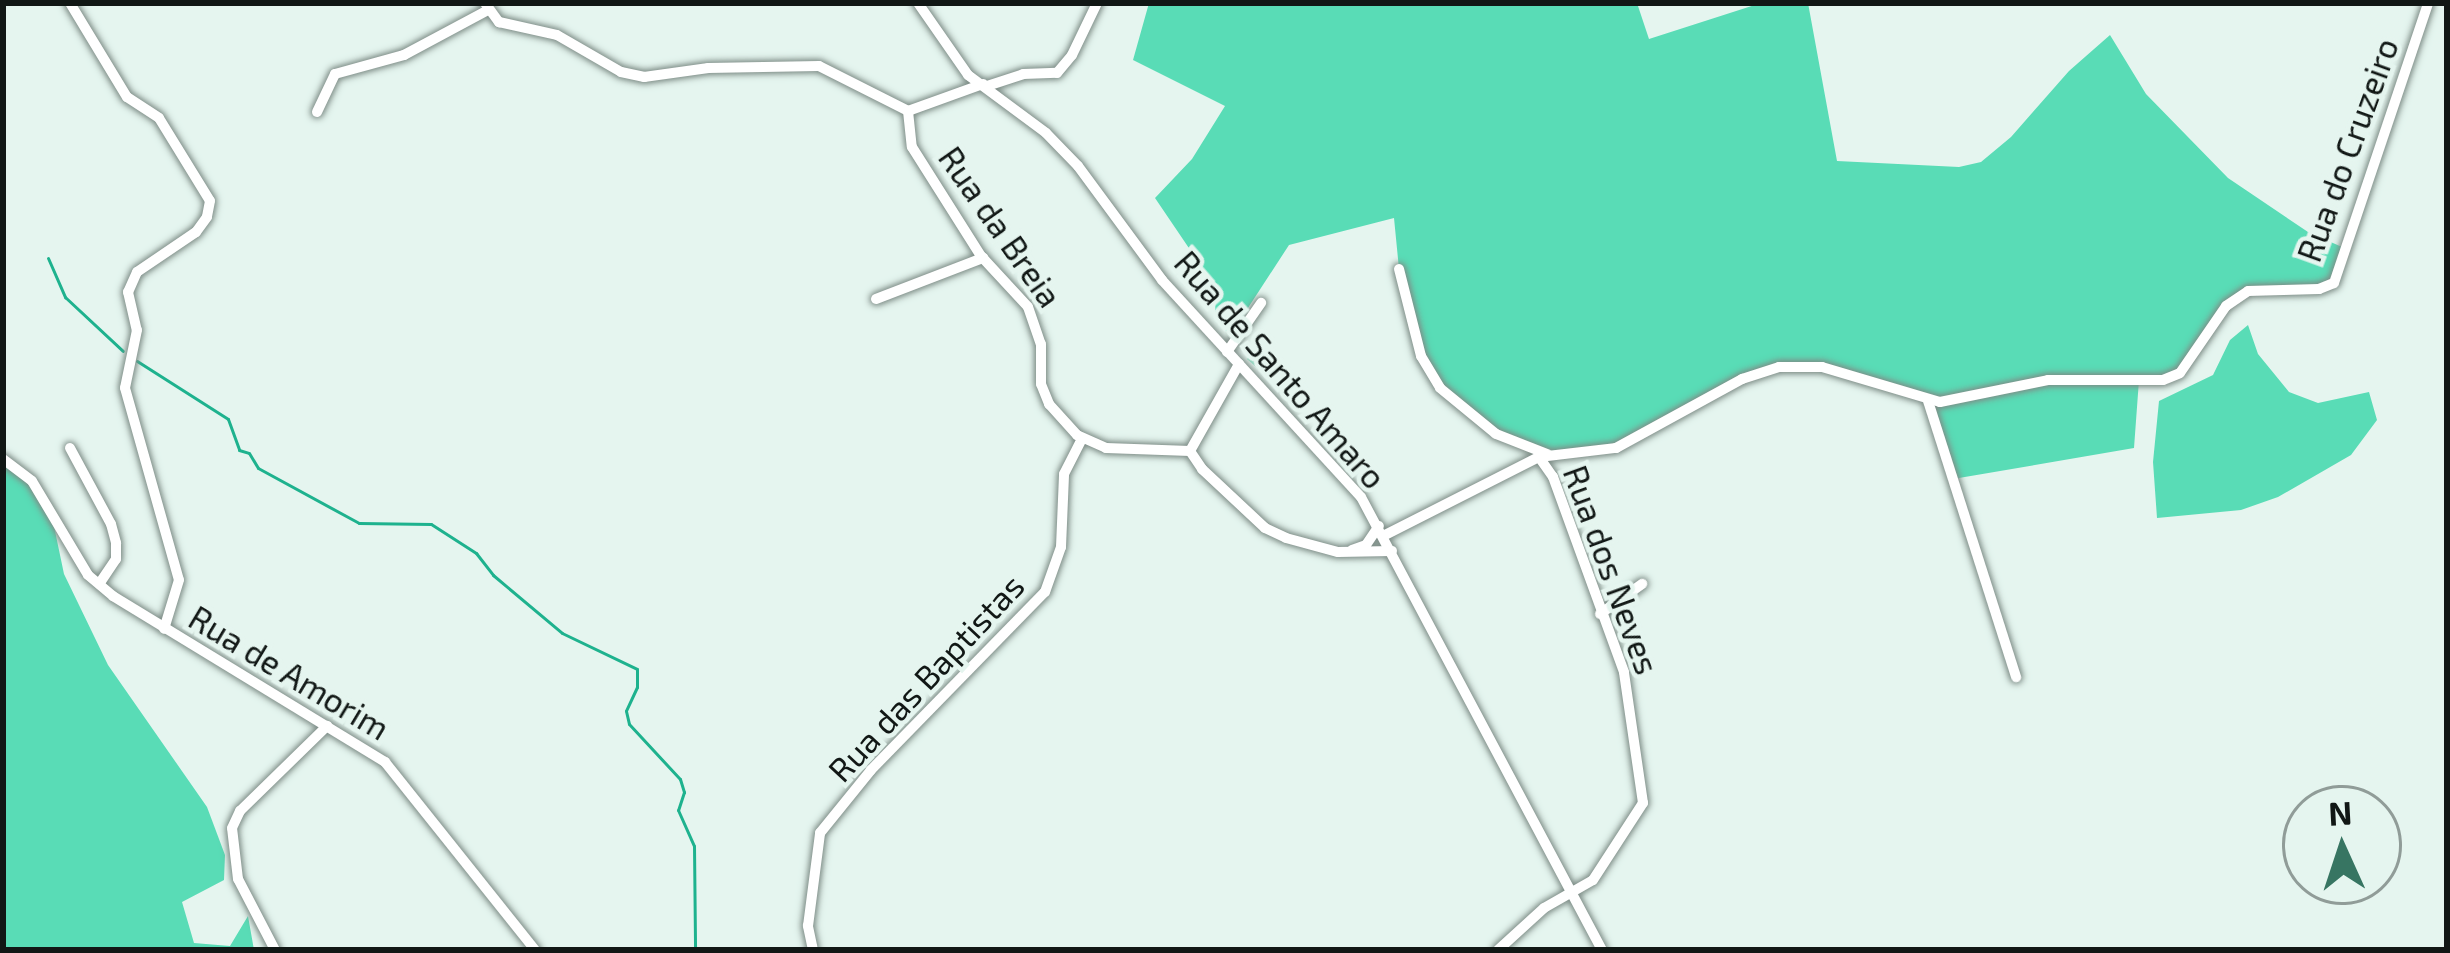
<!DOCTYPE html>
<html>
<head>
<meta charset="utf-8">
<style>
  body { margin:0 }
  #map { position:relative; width:2450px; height:953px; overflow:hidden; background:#e5f5ef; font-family:"Exo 2",sans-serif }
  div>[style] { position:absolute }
  .green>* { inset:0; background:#9ce0c9; transform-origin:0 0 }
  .forest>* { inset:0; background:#59dcb6 }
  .stream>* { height:3px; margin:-1.5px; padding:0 1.5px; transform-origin:1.5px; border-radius:1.5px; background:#1eb28e }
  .roads { filter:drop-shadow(0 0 3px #7e8d87) drop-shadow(0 0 3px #7e8d87) }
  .street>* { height:10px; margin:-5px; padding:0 5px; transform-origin:5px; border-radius:5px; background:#fff }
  span { translate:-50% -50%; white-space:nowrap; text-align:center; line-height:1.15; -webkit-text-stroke:9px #e5f5ef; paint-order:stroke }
  .street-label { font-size:33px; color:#111715 }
  .frame { position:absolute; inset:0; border:6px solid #111715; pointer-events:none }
  .north { position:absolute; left:2282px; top:785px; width:120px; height:120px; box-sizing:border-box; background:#e5f5ef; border:3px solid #909c98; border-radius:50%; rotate:357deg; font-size:33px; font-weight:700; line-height:48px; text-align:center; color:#111715 }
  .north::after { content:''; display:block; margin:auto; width:42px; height:54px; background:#377562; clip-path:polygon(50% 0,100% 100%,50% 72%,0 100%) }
</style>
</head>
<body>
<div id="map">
  <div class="green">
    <i style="left:1260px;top:344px;width:49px;height:20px;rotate:41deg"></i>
  </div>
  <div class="forest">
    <i style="clip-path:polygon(1149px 3px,1637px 3px,1649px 39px,1761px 3px,1808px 3px,1837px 161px,1959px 167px,1981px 162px,2011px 137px,2069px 71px,2110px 35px,2146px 94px,2228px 178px,2308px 232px,2342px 247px,2334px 283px,2248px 291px,2226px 306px,2180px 373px,2139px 380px,2134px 448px,1953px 479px,1928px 400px,1801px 365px,1742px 379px,1616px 448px,1547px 454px,1465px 413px,1421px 356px,1399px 269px,1394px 218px,1289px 245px,1233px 331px,1226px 331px,1215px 316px,1216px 288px,1155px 198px,1192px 159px,1225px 106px,1133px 60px)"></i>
    <i style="clip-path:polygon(2248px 325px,2258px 354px,2289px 392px,2318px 403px,2369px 392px,2377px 420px,2351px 455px,2278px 497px,2241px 510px,2157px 518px,2153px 462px,2159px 401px,2213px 375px,2230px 340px)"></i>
    <i style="clip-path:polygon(3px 459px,50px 507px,64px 574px,108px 665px,207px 807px,225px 855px,224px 880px,182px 902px,194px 943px,230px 946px,248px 916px,254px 950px,3px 950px)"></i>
  </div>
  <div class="stream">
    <i style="left:48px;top:258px;width:43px;rotate:66.4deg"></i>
    <i style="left:65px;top:297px;width:79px;rotate:43deg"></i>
    <i style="left:137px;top:361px;width:108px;rotate:32.5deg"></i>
    <i style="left:228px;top:419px;width:33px;rotate:70deg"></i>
    <i style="left:239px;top:450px;width:10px;rotate:17deg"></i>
    <i style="left:249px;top:453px;width:17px;rotate:59deg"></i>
    <i style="left:258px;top:468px;width:115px;rotate:28.6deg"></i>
    <i style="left:359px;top:523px;width:72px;rotate:0.8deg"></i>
    <i style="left:431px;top:524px;width:54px;rotate:32.8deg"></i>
    <i style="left:476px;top:553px;width:28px;rotate:52deg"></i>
    <i style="left:493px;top:575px;width:90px;rotate:40deg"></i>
    <i style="left:562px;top:633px;width:83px;rotate:25.6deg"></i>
    <i style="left:637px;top:669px;width:18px;rotate:90deg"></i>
    <i style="left:637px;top:687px;width:26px;rotate:115deg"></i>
    <i style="left:626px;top:711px;width:13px;rotate:77deg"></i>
    <i style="left:629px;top:724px;width:75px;rotate:47.2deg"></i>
    <i style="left:680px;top:779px;width:14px;rotate:73deg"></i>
    <i style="left:684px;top:792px;width:19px;rotate:108deg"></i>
    <i style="left:678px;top:810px;width:39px;rotate:66deg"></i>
    <i style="left:694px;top:846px;width:104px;rotate:89.4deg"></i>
  </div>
  <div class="roads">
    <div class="street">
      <i style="left:70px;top:3px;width:110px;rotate:58.8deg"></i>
      <i style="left:127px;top:97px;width:38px;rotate:33deg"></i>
      <i style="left:159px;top:118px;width:97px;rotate:58.4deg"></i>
      <i style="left:210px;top:201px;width:16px;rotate:101deg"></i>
      <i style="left:207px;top:217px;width:19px;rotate:126deg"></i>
      <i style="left:196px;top:232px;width:71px;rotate:145.9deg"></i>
      <i style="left:137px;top:272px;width:22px;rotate:114deg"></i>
      <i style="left:128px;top:292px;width:39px;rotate:77deg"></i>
      <i style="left:137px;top:330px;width:59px;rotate:101.7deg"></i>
      <i style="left:125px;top:388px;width:199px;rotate:74.3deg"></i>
      <i style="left:179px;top:580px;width:51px;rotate:107deg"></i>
      <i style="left:485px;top:3px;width:24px;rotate:54deg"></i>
      <i style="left:499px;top:22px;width:59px;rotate:12.6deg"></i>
      <i style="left:557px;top:35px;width:74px;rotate:30deg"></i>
      <i style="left:621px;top:72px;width:24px;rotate:12deg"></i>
      <i style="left:644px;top:77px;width:65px;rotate:-8deg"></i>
      <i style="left:708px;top:68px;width:111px;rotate:-1deg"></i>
      <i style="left:819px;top:66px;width:100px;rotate:26.8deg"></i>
      <i style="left:908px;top:111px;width:80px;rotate:-19.8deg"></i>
      <i style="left:918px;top:3px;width:88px;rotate:55.2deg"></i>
      <i style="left:968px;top:75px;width:97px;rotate:36.6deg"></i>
      <i style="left:1046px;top:133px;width:46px;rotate:45.9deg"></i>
      <i style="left:1078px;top:166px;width:142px;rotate:53.6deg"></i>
      <i style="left:1162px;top:280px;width:294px;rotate:47.5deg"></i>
      <i style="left:1361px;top:497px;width:513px;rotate:61.99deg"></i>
      <i style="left:987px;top:86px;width:38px;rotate:-18deg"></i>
      <i style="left:1023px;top:74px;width:34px;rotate:-2deg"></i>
      <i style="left:1057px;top:73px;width:23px;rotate:-50deg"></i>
      <i style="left:1072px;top:55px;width:58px;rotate:-64.3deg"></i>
      <i style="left:908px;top:111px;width:36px;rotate:84deg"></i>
      <i style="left:912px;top:147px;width:129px;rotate:57.7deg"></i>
      <i style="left:981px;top:256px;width:69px;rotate:47.3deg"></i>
      <i style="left:1028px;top:307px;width:39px;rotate:71deg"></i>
      <i style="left:1041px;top:344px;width:40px;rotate:90deg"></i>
      <i style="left:1041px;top:384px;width:22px;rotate:68deg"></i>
      <i style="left:1049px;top:404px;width:42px;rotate:47.9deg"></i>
      <i style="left:1077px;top:435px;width:32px;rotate:24deg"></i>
      <i style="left:1106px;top:448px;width:84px;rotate:2deg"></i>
      <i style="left:1190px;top:451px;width:100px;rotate:-60.6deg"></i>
      <i style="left:317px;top:112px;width:42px;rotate:-64.7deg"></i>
      <i style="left:335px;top:74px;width:72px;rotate:-15.4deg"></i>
      <i style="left:404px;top:55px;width:93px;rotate:-28.2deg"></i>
      <i style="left:1399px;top:269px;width:90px;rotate:75.8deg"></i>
      <i style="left:1421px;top:356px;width:37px;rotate:59deg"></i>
      <i style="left:1440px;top:388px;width:72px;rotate:39.4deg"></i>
      <i style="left:1496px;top:434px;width:55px;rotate:21.4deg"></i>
      <i style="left:876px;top:299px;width:115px;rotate:-21deg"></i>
      <i style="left:1227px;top:352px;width:60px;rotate:-55.2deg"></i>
      <i style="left:1928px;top:401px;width:290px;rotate:72.3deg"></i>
      <i style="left:70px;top:448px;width:86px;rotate:61.7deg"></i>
      <i style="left:111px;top:524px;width:20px;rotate:75deg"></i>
      <i style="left:116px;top:543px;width:16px;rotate:90deg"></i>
      <i style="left:116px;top:559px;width:30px;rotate:124deg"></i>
      <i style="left:1190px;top:451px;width:22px;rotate:56deg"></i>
      <i style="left:1202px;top:469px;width:86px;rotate:43.1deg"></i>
      <i style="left:1265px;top:528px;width:23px;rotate:25deg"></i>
      <i style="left:1286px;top:538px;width:54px;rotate:15.1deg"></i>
      <i style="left:1338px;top:552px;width:54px;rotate:-1.1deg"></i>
      <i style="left:3px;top:459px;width:36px;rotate:37deg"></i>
      <i style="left:32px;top:481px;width:109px;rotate:59.2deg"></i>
      <i style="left:88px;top:575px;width:33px;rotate:40deg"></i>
      <i style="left:113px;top:596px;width:319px;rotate:31.4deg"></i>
      <i style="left:385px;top:762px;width:241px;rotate:51.4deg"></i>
      <i style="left:1385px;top:535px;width:173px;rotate:-26.9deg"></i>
      <i style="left:1539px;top:457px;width:78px;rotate:-6.7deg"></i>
      <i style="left:1616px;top:448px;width:144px;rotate:-28.7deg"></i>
      <i style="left:1742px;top:379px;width:39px;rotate:-18deg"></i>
      <i style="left:1779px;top:367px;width:43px"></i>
      <i style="left:1822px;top:367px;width:123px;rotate:16.5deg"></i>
      <i style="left:1940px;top:402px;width:110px;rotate:-11.5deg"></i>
      <i style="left:2048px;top:380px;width:115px"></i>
      <i style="left:2163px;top:380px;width:18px;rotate:-22deg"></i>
      <i style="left:2180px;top:373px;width:81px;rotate:-55.5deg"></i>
      <i style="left:2226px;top:306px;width:27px;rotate:-34deg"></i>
      <i style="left:2248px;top:291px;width:71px;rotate:-1.6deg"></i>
      <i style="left:2319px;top:289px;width:16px;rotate:-22deg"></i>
      <i style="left:2334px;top:283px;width:295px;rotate:-71.4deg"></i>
      <i style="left:1352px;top:550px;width:15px;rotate:-20deg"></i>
      <i style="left:1366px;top:545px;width:23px;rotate:-56deg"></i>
      <i style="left:1600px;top:614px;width:52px;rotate:-35.5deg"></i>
      <i style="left:275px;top:950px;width:80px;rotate:-117.5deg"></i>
      <i style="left:238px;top:879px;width:51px;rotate:-96.7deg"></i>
      <i style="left:232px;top:828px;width:19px;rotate:-65deg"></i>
      <i style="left:240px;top:811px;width:122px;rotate:-44.3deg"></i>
      <i style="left:813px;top:950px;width:25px;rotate:-102deg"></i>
      <i style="left:808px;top:926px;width:94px;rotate:-82.6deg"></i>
      <i style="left:820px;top:833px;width:81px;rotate:-51deg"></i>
      <i style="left:871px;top:770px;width:249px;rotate:-45.7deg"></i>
      <i style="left:1045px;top:592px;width:48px;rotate:-70.4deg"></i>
      <i style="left:1061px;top:547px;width:73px;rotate:-87.6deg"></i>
      <i style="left:1064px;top:474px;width:39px;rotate:-63deg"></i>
      <i style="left:1498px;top:950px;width:62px;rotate:-42.4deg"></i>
      <i style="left:1544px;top:908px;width:56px;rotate:-29.7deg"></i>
      <i style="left:1593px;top:880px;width:92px;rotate:-57deg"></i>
      <i style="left:1643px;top:803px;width:132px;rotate:-98.3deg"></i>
      <i style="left:1624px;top:672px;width:208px;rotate:-110deg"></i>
      <i style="left:1553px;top:477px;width:24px;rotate:-125deg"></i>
    </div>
  </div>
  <div class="street-label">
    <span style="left:2348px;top:150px;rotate:-70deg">Rua do Cruzeiro</span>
    <span style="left:1000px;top:227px;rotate:55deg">Rua da Breia</span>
    <span style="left:1280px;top:370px;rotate:49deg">Rua de Santo Amaro</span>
    <span style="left:1611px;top:570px;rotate:70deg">Rua dos Neves</span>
    <span style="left:289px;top:673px;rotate:31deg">Rua de Amorim</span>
    <span style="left:926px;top:678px;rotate:-47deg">Rua das Baptistas</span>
  </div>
  <div class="frame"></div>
  <div class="north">N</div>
</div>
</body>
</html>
